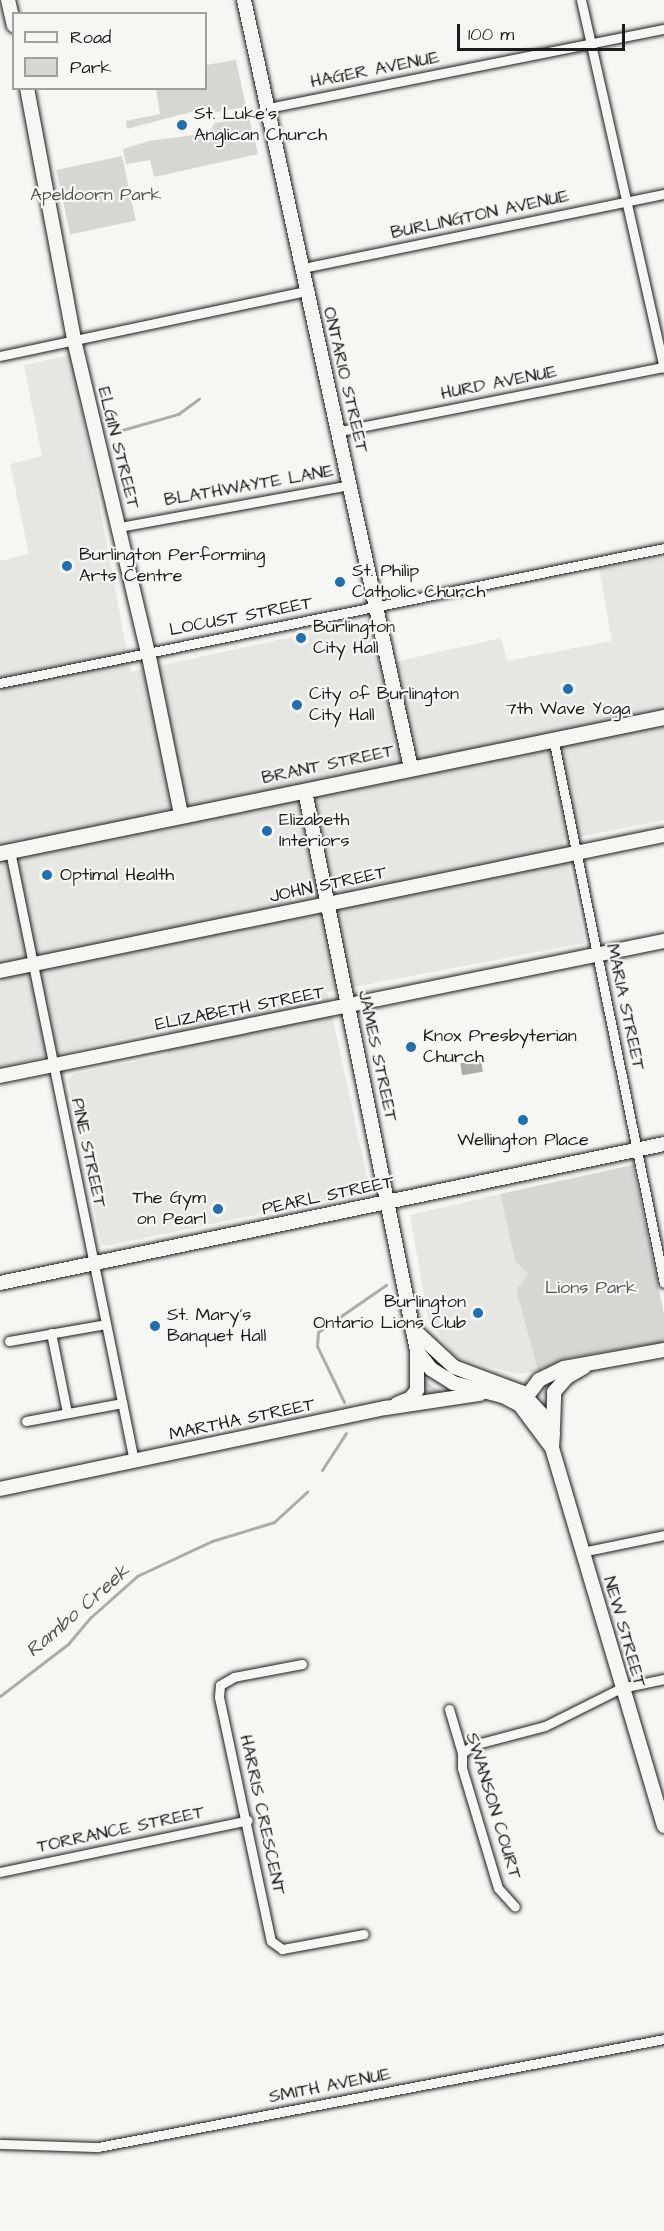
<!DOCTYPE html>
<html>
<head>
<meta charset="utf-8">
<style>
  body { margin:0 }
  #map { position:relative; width:664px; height:2231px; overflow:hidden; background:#f6f6f2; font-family:"Architects Daughter",sans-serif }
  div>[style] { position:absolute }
  .built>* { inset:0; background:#e6e6e2 }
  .green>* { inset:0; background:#d6d6d2; transform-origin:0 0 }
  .water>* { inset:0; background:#acaca9; transform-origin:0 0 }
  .stream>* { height:3px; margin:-1.5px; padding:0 1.5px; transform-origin:1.5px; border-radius:1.5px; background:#acaca9 }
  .roads { filter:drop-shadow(0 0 2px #1c1c1c) drop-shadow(0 0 2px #1c1c1c) }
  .street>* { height:9px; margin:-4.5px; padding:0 4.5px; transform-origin:4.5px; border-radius:4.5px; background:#f6f6f2 }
  .secondary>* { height:14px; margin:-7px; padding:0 7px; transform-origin:7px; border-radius:7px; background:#f6f6f2 }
  .primary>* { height:15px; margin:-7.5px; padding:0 7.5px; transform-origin:7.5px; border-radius:7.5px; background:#f6f6f2 }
  .dots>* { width:16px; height:16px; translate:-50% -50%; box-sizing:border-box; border:3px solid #f6f6f2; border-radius:50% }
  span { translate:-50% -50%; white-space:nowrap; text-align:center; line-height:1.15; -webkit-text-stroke:4.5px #f6f6f2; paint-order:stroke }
  .street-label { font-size:18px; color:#1c1c1c }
  .poi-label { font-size:18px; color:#1c1c1c }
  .left { translate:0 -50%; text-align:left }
  .right { translate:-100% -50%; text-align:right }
  .park-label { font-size:18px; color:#545453 }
  .water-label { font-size:20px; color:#565654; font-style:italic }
  .legend { position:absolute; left:12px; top:12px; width:195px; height:78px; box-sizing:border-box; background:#f6f6f2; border:2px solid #9f9f9c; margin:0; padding:8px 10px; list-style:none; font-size:18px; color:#1c1c1c }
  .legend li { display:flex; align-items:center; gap:12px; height:30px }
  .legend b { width:30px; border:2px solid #9f9f9c }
  .scale { position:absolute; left:457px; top:24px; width:168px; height:27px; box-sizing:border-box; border:3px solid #1c1c1c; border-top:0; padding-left:8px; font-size:18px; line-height:21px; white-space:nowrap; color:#1c1c1c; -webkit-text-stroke:4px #f6f6f2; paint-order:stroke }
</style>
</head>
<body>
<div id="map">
  <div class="built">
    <i style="clip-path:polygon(71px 355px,131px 672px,370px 620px,381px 665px,501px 638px,507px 661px,612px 641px,599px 569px,664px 557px,664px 820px,563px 840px,585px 943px,327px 992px,370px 1191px,106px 1246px,101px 1243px,68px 1079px,74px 1074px,168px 1055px,168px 1028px,0 1067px,0 561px,29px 554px,10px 464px,42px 456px,24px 365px)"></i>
    <i style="clip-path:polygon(500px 1194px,515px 1261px,528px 1274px,516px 1290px,538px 1371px,517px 1374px,454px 1357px,428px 1318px,410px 1215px)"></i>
  </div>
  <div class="green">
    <i style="clip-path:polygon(236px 60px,246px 107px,204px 114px,202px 109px,127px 129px,126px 121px,160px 114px,156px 89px,206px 88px,206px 65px)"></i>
    <i style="clip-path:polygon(249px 117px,258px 154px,154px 177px,150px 160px,126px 164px,123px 149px,149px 141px,208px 133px,215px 123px)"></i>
    <i style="left:122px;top:156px;width:66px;height:67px;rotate:78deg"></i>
    <i style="clip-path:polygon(633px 1165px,664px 1314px,664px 1342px,568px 1358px,538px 1371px,516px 1290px,528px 1274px,515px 1261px,500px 1194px)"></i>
    <i style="clip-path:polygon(423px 1378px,432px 1386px,448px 1395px,425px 1399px,421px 1392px)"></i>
  </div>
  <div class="water">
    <i style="left:481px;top:1060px;width:12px;height:21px;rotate:81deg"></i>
  </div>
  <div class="stream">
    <i style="left:115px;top:432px;width:66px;rotate:-15.9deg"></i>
    <i style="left:178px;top:414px;width:26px;rotate:-36deg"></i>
    <i style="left:344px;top:1402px;width:62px;rotate:-115.7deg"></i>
    <i style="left:317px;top:1346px;width:14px;rotate:-86deg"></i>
    <i style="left:318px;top:1332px;width:83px;rotate:-34.7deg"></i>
    <i style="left:322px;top:1470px;width:44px;rotate:-57deg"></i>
    <i style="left:0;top:1696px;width:86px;rotate:-37.4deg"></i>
    <i style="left:68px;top:1644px;width:35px;rotate:-50deg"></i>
    <i style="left:91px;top:1617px;width:62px;rotate:-41.7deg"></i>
    <i style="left:137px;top:1576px;width:83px;rotate:-25deg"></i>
    <i style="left:212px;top:1541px;width:65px;rotate:-17deg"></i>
    <i style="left:274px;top:1522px;width:45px;rotate:-42.3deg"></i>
  </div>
  <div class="roads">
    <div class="street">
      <i style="left:581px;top:0;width:377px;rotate:77.3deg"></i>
      <i style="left:268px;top:108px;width:404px;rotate:-11.3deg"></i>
      <i style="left:303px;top:268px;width:369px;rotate:-11.6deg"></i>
      <i style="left:0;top:356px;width:313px;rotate:-12deg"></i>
      <i style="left:340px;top:431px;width:330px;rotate:-11.2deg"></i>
      <i style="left:119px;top:527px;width:235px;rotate:-10.3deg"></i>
      <i style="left:0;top:683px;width:678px;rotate:-11.49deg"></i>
      <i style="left:553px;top:738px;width:556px;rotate:78.49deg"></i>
      <i style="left:10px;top:851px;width:622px;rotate:78.51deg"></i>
      <i style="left:51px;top:1333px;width:81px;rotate:78.6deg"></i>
      <i style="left:9px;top:1341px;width:98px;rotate:-9.9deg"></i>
      <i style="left:26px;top:1421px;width:98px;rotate:-10.6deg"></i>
      <i style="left:582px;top:1552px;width:84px;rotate:-11.7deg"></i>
      <i style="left:302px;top:1664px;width:69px;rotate:169.2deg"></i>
      <i style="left:234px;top:1677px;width:16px;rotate:150deg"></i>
      <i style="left:220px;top:1685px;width:12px;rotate:95deg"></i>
      <i style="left:219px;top:1697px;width:249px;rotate:78deg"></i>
      <i style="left:271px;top:1941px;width:14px;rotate:36deg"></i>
      <i style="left:282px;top:1949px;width:83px;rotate:-10.4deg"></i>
      <i style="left:449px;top:1709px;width:46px;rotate:73.5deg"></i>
      <i style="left:462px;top:1753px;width:15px;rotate:90deg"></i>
      <i style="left:462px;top:1768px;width:125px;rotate:73.3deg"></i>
      <i style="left:498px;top:1888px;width:25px;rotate:48deg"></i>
      <i style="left:462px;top:1753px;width:14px;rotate:-36deg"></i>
      <i style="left:473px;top:1745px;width:74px;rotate:-14.8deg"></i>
      <i style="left:545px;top:1726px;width:85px;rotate:-26.6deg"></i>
      <i style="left:621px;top:1688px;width:44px;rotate:-11.8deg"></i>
      <i style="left:0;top:1872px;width:253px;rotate:-11.8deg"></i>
      <i style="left:0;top:2144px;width:98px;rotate:1.8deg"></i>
      <i style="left:98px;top:2147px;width:576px;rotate:-10.8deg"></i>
    </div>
    <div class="secondary">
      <i style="left:8px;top:0;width:26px;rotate:77deg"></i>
      <i style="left:244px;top:0;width:786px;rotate:77.73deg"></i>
      <i style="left:27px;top:88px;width:256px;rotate:79.4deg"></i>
      <i style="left:74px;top:340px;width:321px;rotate:76.7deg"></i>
      <i style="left:148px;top:652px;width:165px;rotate:78.5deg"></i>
      <i style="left:305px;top:791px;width:571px;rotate:78.69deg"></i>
      <i style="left:417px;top:1351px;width:23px;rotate:52deg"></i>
      <i style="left:431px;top:1369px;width:26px;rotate:32deg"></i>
      <i style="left:453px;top:1383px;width:52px;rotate:14.6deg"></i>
      <i style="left:503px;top:1396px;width:19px;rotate:28deg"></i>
      <i style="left:520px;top:1405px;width:54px;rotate:53.3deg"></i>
      <i style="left:0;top:971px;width:678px;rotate:-11.58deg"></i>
      <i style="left:0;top:1076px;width:678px;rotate:-11.49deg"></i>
      <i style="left:0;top:1283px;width:678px;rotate:-11.82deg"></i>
      <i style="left:414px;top:1330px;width:54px;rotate:42.8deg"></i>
      <i style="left:454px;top:1367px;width:72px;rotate:20.5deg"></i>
      <i style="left:521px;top:1392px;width:34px;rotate:47deg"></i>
      <i style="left:544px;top:1417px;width:18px;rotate:61deg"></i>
      <i style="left:553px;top:1433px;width:15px;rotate:94deg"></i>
      <i style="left:552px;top:1448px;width:394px;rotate:73.5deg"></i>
      <i style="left:397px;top:1404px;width:15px;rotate:-23deg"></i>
      <i style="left:411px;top:1398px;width:10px;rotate:-53deg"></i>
      <i style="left:417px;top:1390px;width:39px;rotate:-90deg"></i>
      <i style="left:521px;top:1404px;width:30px;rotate:-53deg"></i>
      <i style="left:539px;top:1380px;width:28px;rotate:-26deg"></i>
      <i style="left:564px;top:1368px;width:102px;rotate:-10.2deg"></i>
      <i style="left:553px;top:1428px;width:36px;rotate:-88deg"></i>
      <i style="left:554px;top:1392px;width:20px;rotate:-49deg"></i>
      <i style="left:567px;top:1377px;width:20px;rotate:-30deg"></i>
      <i style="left:0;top:1489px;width:394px;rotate:-11.9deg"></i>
      <i style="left:386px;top:1408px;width:95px;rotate:-8.5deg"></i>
    </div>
    <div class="primary">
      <i style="left:0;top:853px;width:678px;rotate:-11.58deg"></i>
    </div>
  </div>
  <div class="dots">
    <i style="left:182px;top:125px;background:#1f6fb2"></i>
    <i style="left:67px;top:566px;background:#1f6fb2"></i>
    <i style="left:340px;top:582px;background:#1f6fb2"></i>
    <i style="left:301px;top:638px;background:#1f6fb2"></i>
    <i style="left:568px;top:689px;background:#1f6fb2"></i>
    <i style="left:297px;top:705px;background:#1f6fb2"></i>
    <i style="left:267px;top:831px;background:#1f6fb2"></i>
    <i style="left:47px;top:875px;background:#1f6fb2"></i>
    <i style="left:411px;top:1047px;background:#1f6fb2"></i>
    <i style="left:523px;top:1120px;background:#1f6fb2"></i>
    <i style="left:218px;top:1209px;background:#1f6fb2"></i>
    <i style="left:478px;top:1313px;background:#1f6fb2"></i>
    <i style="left:155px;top:1326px;background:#1f6fb2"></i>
  </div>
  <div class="street-label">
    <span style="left:375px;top:70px;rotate:-11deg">HAGER AVENUE</span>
    <span style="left:480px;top:215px;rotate:-12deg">BURLINGTON AVENUE</span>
    <span style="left:345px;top:380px;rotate:77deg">ONTARIO STREET</span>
    <span style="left:499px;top:383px;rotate:-11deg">HURD AVENUE</span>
    <span style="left:118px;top:448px;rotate:76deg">ELGIN STREET</span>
    <span style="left:249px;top:486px;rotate:-10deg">BLATHWAYTE LANE</span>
    <span style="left:241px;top:617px;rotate:-11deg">LOCUST STREET</span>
    <span style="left:328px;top:765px;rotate:-12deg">BRANT STREET</span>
    <span style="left:328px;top:885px;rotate:-12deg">JOHN STREET</span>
    <span style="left:625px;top:1007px;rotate:78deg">MARIA STREET</span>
    <span style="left:240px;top:1009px;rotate:-11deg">ELIZABETH STREET</span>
    <span style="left:377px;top:1056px;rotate:78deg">JAMES STREET</span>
    <span style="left:88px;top:1153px;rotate:78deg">PINE STREET</span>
    <span style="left:328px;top:1196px;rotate:-12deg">PEARL STREET</span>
    <span style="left:242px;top:1420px;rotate:-12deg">MARTHA STREET</span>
    <span style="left:624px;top:1632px;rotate:74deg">NEW STREET</span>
    <span style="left:493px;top:1806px;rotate:73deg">SWANSON COURT</span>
    <span style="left:262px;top:1815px;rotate:78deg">HARRIS CRESCENT</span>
    <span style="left:121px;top:1830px;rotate:-12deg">TORRANCE STREET</span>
    <span style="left:330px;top:2086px;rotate:-11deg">SMITH AVENUE</span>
  </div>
  <div class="poi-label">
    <span class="left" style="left:194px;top:125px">St. Luke's<br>Anglican Church</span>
    <span class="left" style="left:79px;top:566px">Burlington Performing<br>Arts Centre</span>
    <span class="left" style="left:352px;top:582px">St. Philip<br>Catholic Church</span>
    <span class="left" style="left:313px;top:638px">Burlington<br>City Hall</span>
    <span class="left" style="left:309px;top:705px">City of Burlington<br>City Hall</span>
    <span style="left:568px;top:709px">7th Wave Yoga</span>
    <span class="left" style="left:279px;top:831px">Elizabeth<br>Interiors</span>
    <span class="left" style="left:60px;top:875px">Optimal Health</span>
    <span class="left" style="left:423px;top:1047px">Knox Presbyterian<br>Church</span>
    <span style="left:523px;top:1140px">Wellington Place</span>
    <span class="right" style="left:206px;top:1209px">The Gym<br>on Pearl</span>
    <span class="right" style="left:466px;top:1313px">Burlington<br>Ontario Lions Club</span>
    <span class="left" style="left:167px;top:1326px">St. Mary's<br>Banquet Hall</span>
  </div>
  <div class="park-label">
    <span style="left:96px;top:195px">Apeldoorn Park</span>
    <span style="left:591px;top:1288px">Lions Park</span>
  </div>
  <div class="water-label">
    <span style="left:78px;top:1611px;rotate:-41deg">Rambo Creek</span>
  </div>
  <ul class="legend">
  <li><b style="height:8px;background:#f6f6f2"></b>Road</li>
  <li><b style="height:16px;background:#d6d6d2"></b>Park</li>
  </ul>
  <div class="scale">100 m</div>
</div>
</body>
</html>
